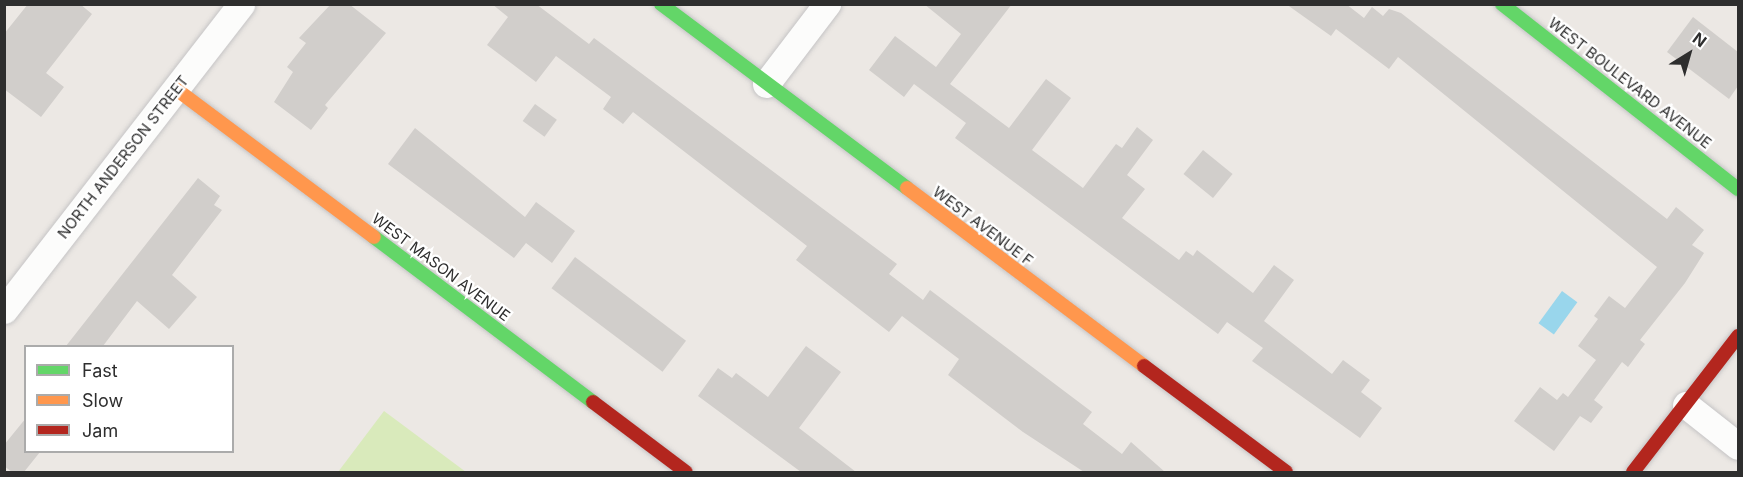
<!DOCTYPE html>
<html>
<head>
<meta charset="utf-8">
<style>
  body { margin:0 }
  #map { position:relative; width:1743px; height:477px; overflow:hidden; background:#ece8e4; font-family:Inter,sans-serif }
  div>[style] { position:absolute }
  .pitch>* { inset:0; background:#d9eabb }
  .water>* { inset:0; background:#99d6ec; transform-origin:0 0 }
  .building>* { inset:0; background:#d1cecb; transform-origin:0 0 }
  .roads { filter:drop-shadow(0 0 2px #c5c4c5) drop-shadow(0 0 2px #c5c4c5) }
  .street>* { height:27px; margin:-13.5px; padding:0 13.5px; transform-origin:13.5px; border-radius:13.5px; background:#fcfcfb }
  .fast>* { height:14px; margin:-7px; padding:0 7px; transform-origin:7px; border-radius:7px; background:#63d668 }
  .slow>* { height:14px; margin:-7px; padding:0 7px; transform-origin:7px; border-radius:7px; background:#ff974d }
  .jam>* { height:14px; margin:-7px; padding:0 7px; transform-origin:7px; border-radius:7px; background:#b3261e }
  span { translate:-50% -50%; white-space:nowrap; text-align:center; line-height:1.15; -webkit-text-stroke:4.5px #fff; paint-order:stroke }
  .street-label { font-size:15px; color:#2e2e2e }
  .frame { position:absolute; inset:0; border:6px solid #2e2e2e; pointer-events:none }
  .legend { position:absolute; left:24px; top:345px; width:210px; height:108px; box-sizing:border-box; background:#fff; border:2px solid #ababab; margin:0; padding:8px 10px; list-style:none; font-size:18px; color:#2e2e2e }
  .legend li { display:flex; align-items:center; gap:12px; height:30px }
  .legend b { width:30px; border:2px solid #ababab }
  .north { position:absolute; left:1659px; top:24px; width:60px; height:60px; -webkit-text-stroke:4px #fff; paint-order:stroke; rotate:37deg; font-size:16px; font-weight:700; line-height:24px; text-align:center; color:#2e2e2e }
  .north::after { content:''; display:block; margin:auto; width:21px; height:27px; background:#2e2e2e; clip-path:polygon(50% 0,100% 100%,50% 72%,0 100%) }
</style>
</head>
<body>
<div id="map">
  <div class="pitch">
    <i style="clip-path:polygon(384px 411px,466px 472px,338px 472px)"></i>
  </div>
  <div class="water">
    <i style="left:1562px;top:291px;width:19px;height:40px;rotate:36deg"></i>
  </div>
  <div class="building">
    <i style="clip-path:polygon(28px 4px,80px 4px,92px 14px,46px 73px,64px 87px,41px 117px,4px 89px,4px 34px)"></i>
    <i style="clip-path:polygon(331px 4px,349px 4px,386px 33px,325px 105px,328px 108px,311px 130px,274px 102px,293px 72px,287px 67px,306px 43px,299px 38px)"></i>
    <i style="clip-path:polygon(492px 4px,536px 4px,589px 44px,594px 38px,897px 264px,889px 274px,923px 300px,930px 290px,1092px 412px,1083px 424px,1122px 454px,1131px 442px,1165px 472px,1084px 472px,1023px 432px,948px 375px,959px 359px,902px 316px,889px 332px,796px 260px,807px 246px,633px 112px,623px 124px,603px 109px,611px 97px,556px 56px,536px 82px,487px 45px,508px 17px)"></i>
    <i style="clip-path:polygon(924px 4px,1012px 4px,950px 84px,1009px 128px,1046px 79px,1071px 98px,1032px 150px,1083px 188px,1116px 144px,1122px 148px,1137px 127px,1153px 140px,1127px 175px,1145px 189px,1122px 218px,1179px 260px,1186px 251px,1193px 256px,1197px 250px,1253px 293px,1274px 265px,1294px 280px,1264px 321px,1332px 374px,1343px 360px,1370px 380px,1361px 392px,1382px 408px,1360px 438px,1252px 361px,1263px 348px,1227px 322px,1218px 334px,955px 138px,966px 123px,914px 84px,904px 97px,869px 70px,895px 36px,936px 67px,961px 34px)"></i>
    <i style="clip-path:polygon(1286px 4px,1346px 4px,1364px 18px,1372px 7px,1383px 16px,1389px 9px,1401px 13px,1667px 219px,1676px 207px,1704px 230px,1692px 245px,1704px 253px,1685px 283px,1640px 340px,1645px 344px,1628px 367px,1622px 362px,1594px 400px,1603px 407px,1591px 423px,1580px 416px,1554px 451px,1514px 421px,1540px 387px,1557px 400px,1563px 393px,1568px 397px,1596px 360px,1578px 346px,1598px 319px,1594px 316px,1609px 296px,1625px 308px,1657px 267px,1398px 57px,1389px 69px,1336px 29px,1331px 36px)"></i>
    <i style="clip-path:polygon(1693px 17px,1738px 52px,1738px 86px,1729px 99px,1667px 52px)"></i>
    <i style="left:535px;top:104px;width:27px;height:21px;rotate:36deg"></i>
    <i style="clip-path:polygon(415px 128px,525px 217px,536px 202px,575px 231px,552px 263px,526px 243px,514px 258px,388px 164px)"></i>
    <i style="left:1203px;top:150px;width:38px;height:31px;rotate:39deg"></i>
    <i style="clip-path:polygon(198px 178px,220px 196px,214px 205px,222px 210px,172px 275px,197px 297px,169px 329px,137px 301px,103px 346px,66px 346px)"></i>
    <i style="left:575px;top:257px;width:139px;height:39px;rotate:37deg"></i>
    <i style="clip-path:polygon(806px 346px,841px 372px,799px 428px,856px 472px,801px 472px,698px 396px,718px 368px,732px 378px,736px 373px,768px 397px)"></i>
    <i style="clip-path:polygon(26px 418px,26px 452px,40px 452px,24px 472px,12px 472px,4px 466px,4px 445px)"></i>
  </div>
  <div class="roads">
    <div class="street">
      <i style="left:766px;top:84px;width:101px;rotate:-52.7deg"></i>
      <i style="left:4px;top:310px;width:387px;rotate:-52.2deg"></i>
      <i style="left:1686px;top:405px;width:66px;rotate:38.3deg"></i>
    </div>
    <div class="fast">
      <i style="left:661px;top:4px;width:307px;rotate:36.8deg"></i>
      <i style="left:1502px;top:4px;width:300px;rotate:38.1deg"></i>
      <i style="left:374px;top:237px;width:274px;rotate:37deg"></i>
    </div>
    <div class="slow">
      <i style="left:176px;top:89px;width:247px;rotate:36.8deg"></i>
      <i style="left:907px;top:188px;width:296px;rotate:36.9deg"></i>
    </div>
    <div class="jam">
      <i style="left:1144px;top:366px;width:177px;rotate:36.7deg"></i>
      <i style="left:593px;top:402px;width:116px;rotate:37deg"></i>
      <i style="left:1633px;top:472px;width:172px;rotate:-52.3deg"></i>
    </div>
  </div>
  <div class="street-label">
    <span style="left:1630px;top:83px;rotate:38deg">WEST BOULEVARD AVENUE</span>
    <span style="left:123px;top:157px;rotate:-52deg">NORTH ANDERSON STREET</span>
    <span style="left:983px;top:226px;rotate:37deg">WEST AVENUE F</span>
    <span style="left:441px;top:267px;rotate:37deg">WEST MASON AVENUE</span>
  </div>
  <div class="frame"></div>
  <ul class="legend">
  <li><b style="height:8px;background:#63d668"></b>Fast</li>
  <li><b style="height:8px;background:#ff974d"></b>Slow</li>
  <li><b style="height:8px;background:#b3261e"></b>Jam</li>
  </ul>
  <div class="north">N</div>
</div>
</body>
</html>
